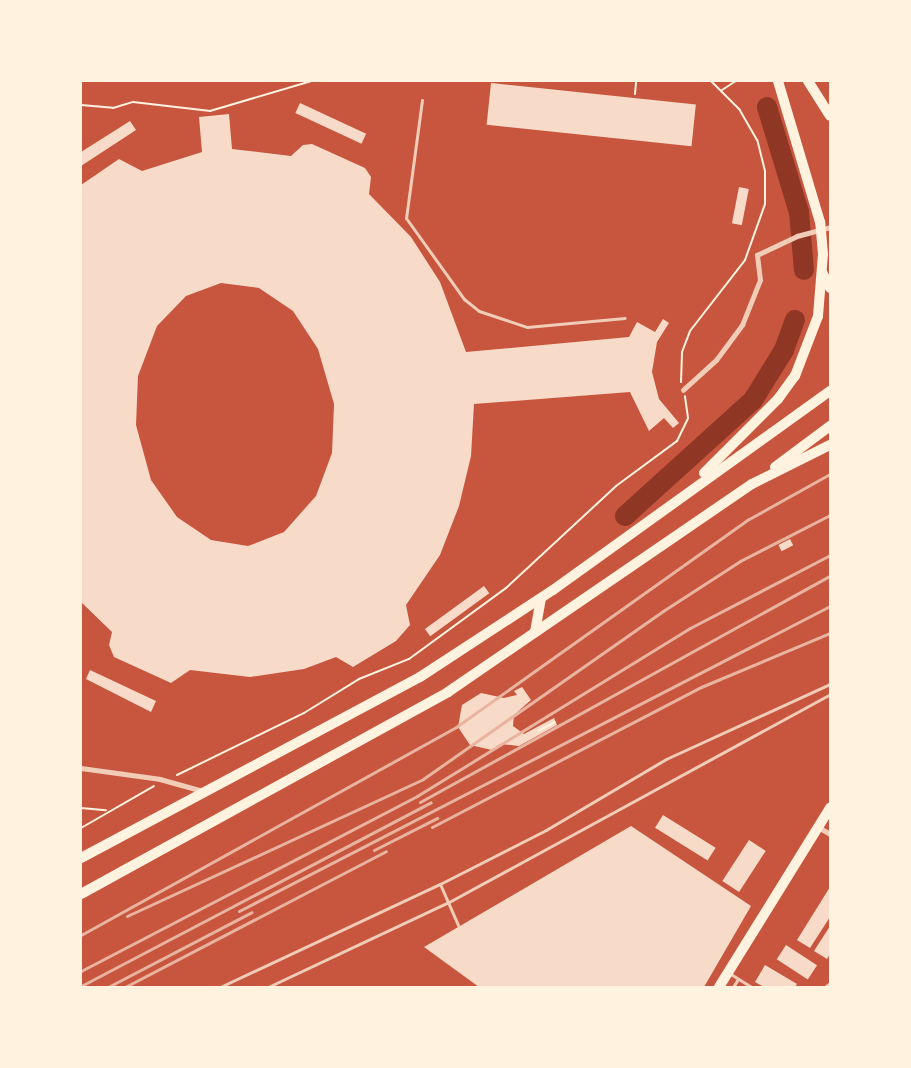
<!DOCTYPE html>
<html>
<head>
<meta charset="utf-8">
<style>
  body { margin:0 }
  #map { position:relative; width:911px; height:1068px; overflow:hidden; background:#c8553d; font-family:Rubik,sans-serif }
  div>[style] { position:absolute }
  .river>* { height:20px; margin:-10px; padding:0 10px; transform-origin:10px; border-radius:10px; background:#8f3625 }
  .building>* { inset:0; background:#f7dbc8; transform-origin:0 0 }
  .path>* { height:2px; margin:-1px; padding:0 1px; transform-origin:1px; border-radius:1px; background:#fff3e0 }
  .service>* { height:3px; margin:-1.5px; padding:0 1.5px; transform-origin:1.5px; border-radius:1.5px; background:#f1ccb7 }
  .pedestrian>* { height:4.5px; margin:-2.25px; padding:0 2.25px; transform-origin:2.25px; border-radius:2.25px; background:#f1ccb7 }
  .minor>* { height:5px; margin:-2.5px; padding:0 2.5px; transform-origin:2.5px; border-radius:2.5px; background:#f1ccb7 }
  .primary>* { height:10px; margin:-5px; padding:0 5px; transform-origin:5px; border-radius:5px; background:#fff3e0 }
  .rail>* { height:3px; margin:-1.5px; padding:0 1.5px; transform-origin:1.5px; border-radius:1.5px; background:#e9b49f }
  span { translate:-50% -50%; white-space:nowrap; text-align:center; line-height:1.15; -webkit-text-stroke:4.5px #fff3e0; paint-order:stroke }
  .frame { position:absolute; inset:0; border:82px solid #fff3e0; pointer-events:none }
</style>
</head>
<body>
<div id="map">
  <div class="river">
    <i style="left:767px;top:107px;width:110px;rotate:73.1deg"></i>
    <i style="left:799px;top:212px;width:58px;rotate:85.1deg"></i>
    <i style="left:625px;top:516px;width:173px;rotate:-42.2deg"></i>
    <i style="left:753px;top:400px;width:59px;rotate:-58.2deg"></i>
    <i style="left:784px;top:350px;width:32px;rotate:-70deg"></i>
  </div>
  <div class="building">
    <i style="left:491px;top:83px;width:206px;height:42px;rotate:6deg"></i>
    <i style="left:300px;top:103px;width:73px;height:11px;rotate:25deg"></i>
    <i style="clip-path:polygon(evenodd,229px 114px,232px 149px,291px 156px,303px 145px,312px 144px,365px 168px,371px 177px,369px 194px,411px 237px,440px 282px,466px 352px,629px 337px,637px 322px,655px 332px,663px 319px,669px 323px,657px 342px,652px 372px,659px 399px,679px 423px,673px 428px,664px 418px,649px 431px,630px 392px,474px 404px,471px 456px,459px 506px,440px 555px,406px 605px,410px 625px,396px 641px,353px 667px,336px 657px,304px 669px,250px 677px,190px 670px,171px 683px,114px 657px,109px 645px,112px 632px,81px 602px,81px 185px,119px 159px,142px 171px,202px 152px,199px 117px,229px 114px,221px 283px,259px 288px,293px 311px,318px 349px,334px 404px,332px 453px,316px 496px,284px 532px,248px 546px,211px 540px,177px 517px,151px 480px,136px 425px,138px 376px,157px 326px,186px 296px,221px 283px)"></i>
    <i style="clip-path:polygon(130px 121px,136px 130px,81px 166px,81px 152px)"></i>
    <i style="left:739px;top:187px;width:10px;height:37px;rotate:11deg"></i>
    <i style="left:790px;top:539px;width:7px;height:13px;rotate:63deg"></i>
    <i style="left:484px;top:586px;width:9px;height:73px;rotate:54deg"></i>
    <i style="clip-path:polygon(90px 670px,156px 701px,151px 712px,86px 679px)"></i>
    <i style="clip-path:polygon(522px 687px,531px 700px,514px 715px,513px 726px,524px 734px,554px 718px,557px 725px,519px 746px,500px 744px,492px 750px,470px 745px,458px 727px,462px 705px,481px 693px,504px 698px,517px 695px,514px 691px)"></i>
    <i style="left:663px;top:815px;width:62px;height:15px;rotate:32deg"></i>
    <i style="clip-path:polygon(631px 826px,751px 906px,704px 987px,479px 987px,424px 947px)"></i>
    <i style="left:749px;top:840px;width:20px;height:49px;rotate:33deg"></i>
    <i style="clip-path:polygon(830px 887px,830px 917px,810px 948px,797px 940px)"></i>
    <i style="clip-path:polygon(830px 926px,830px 954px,827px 959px,814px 951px)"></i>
    <i style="left:786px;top:945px;width:37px;height:17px;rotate:33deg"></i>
    <i style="clip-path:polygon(765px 965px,797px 984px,795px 987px,764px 987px,755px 982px)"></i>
  </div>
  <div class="path">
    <i style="left:722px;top:90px;width:17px;rotate:-33deg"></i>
    <i style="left:635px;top:94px;width:12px;rotate:-85deg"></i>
    <i style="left:81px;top:105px;width:32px;rotate:5deg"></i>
    <i style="left:113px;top:108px;width:21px;rotate:-17deg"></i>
    <i style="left:133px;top:102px;width:78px;rotate:6.7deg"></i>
    <i style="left:210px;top:111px;width:105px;rotate:-16.5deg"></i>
    <i style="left:681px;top:382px;width:30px;rotate:-88deg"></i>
    <i style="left:682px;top:352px;width:22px;rotate:-69deg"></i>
    <i style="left:690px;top:331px;width:90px;rotate:-52.2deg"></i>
    <i style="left:745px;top:260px;width:59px;rotate:-70.3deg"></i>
    <i style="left:765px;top:204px;width:33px;rotate:-90deg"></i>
    <i style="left:765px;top:171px;width:32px;rotate:-104deg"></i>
    <i style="left:757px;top:140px;width:34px;rotate:-120deg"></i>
    <i style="left:740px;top:110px;width:41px;rotate:-135deg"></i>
    <i style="left:538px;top:731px;width:19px;rotate:-28deg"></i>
    <i style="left:177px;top:775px;width:141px;rotate:-26deg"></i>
    <i style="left:304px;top:713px;width:65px;rotate:-31.7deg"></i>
    <i style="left:359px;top:679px;width:54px;rotate:-21.8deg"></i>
    <i style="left:409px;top:659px;width:120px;rotate:-36.2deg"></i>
    <i style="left:506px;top:588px;width:150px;rotate:-42.8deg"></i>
    <i style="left:616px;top:486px;width:76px;rotate:-36.4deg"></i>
    <i style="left:677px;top:441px;width:25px;rotate:-64deg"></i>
    <i style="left:688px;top:418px;width:22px;rotate:-98deg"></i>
    <i style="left:81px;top:808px;width:25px;rotate:5deg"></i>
    <i style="left:81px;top:828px;width:84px;rotate:-29.9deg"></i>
  </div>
  <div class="service">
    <i style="left:422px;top:100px;width:119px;rotate:97.7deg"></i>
    <i style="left:406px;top:218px;width:100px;rotate:54.4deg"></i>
    <i style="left:464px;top:299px;width:19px;rotate:39deg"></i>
    <i style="left:479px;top:311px;width:51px;rotate:18.4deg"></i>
    <i style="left:527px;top:327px;width:98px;rotate:-5.2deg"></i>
    <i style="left:440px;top:884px;width:45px;rotate:66.3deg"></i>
    <i style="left:729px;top:973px;width:26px;rotate:32deg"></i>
    <i style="left:220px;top:987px;width:243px;rotate:-25.1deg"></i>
    <i style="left:440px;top:884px;width:119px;rotate:-27deg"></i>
    <i style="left:546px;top:830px;width:139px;rotate:-30.6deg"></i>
    <i style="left:666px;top:759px;width:180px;rotate:-24.6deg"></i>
    <i style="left:268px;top:987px;width:200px;rotate:-25.2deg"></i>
    <i style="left:449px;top:902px;width:434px;rotate:-28.6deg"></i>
    <i style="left:733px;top:987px;width:9px;rotate:-58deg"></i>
    <i style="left:825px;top:987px;width:6px;rotate:-39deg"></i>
  </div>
  <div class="pedestrian">
    <i style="left:683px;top:390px;width:45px;rotate:-42.3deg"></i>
    <i style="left:716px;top:360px;width:44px;rotate:-53.4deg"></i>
    <i style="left:742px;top:325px;width:48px;rotate:-68.2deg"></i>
    <i style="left:760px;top:280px;width:25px;rotate:-97deg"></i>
    <i style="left:757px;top:255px;width:44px;rotate:-25.4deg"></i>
    <i style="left:797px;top:236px;width:34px;rotate:-15deg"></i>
    <i style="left:81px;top:768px;width:80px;rotate:7.9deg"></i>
    <i style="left:160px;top:779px;width:45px;rotate:15.6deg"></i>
  </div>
  <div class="minor">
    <i style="left:818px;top:827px;width:14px;rotate:30deg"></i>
  </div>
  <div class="primary">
    <i style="left:808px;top:81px;width:41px;rotate:57.8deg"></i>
    <i style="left:822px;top:272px;width:18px;rotate:63deg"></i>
    <i style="left:775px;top:467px;width:69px;rotate:-36.7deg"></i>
    <i style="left:704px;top:473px;width:105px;rotate:-45deg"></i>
    <i style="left:778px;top:399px;width:29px;rotate:-54deg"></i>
    <i style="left:795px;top:376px;width:64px;rotate:-69deg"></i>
    <i style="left:818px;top:316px;width:62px;rotate:-85.4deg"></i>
    <i style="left:823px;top:254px;width:32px;rotate:-95deg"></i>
    <i style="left:820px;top:222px;width:147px;rotate:-106.6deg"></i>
    <i style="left:535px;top:632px;width:34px;rotate:-80deg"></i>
    <i style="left:81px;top:858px;width:384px;rotate:-28.1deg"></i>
    <i style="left:420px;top:677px;width:159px;rotate:-33.2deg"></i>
    <i style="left:553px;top:590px;width:341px;rotate:-35.7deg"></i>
    <i style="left:81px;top:894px;width:419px;rotate:-28.8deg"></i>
    <i style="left:448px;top:692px;width:368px;rotate:-34.4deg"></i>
    <i style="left:752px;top:484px;width:87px;rotate:-26.6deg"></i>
    <i style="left:719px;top:987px;width:211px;rotate:-58.2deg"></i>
  </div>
  <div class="rail">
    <i style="left:420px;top:802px;width:468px;rotate:-28.9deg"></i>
    <i style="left:432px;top:827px;width:303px;rotate:-27.5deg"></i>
    <i style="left:701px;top:687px;width:140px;rotate:-22.7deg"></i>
    <i style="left:374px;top:850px;width:71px;rotate:-26.9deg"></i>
    <i style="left:239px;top:911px;width:665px;rotate:-27.3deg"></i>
    <i style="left:127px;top:916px;width:326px;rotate:-24.8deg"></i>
    <i style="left:423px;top:779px;width:293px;rotate:-35deg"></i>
    <i style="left:663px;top:611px;width:92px;rotate:-33deg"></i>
    <i style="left:740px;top:561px;width:101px;rotate:-27.1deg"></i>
    <i style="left:81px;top:935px;width:429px;rotate:-29deg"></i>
    <i style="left:456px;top:727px;width:359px;rotate:-35.4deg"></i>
    <i style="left:749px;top:519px;width:93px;rotate:-29.1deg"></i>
    <i style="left:81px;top:971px;width:379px;rotate:-27.5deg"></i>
    <i style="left:417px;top:796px;width:321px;rotate:-31.6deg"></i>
    <i style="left:690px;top:628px;width:158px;rotate:-27.5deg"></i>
    <i style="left:81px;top:986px;width:395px;rotate:-27.7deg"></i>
    <i style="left:108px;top:987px;width:162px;rotate:-27.5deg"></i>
    <i style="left:125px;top:987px;width:294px;rotate:-27.5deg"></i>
  </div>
  <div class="frame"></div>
</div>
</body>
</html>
